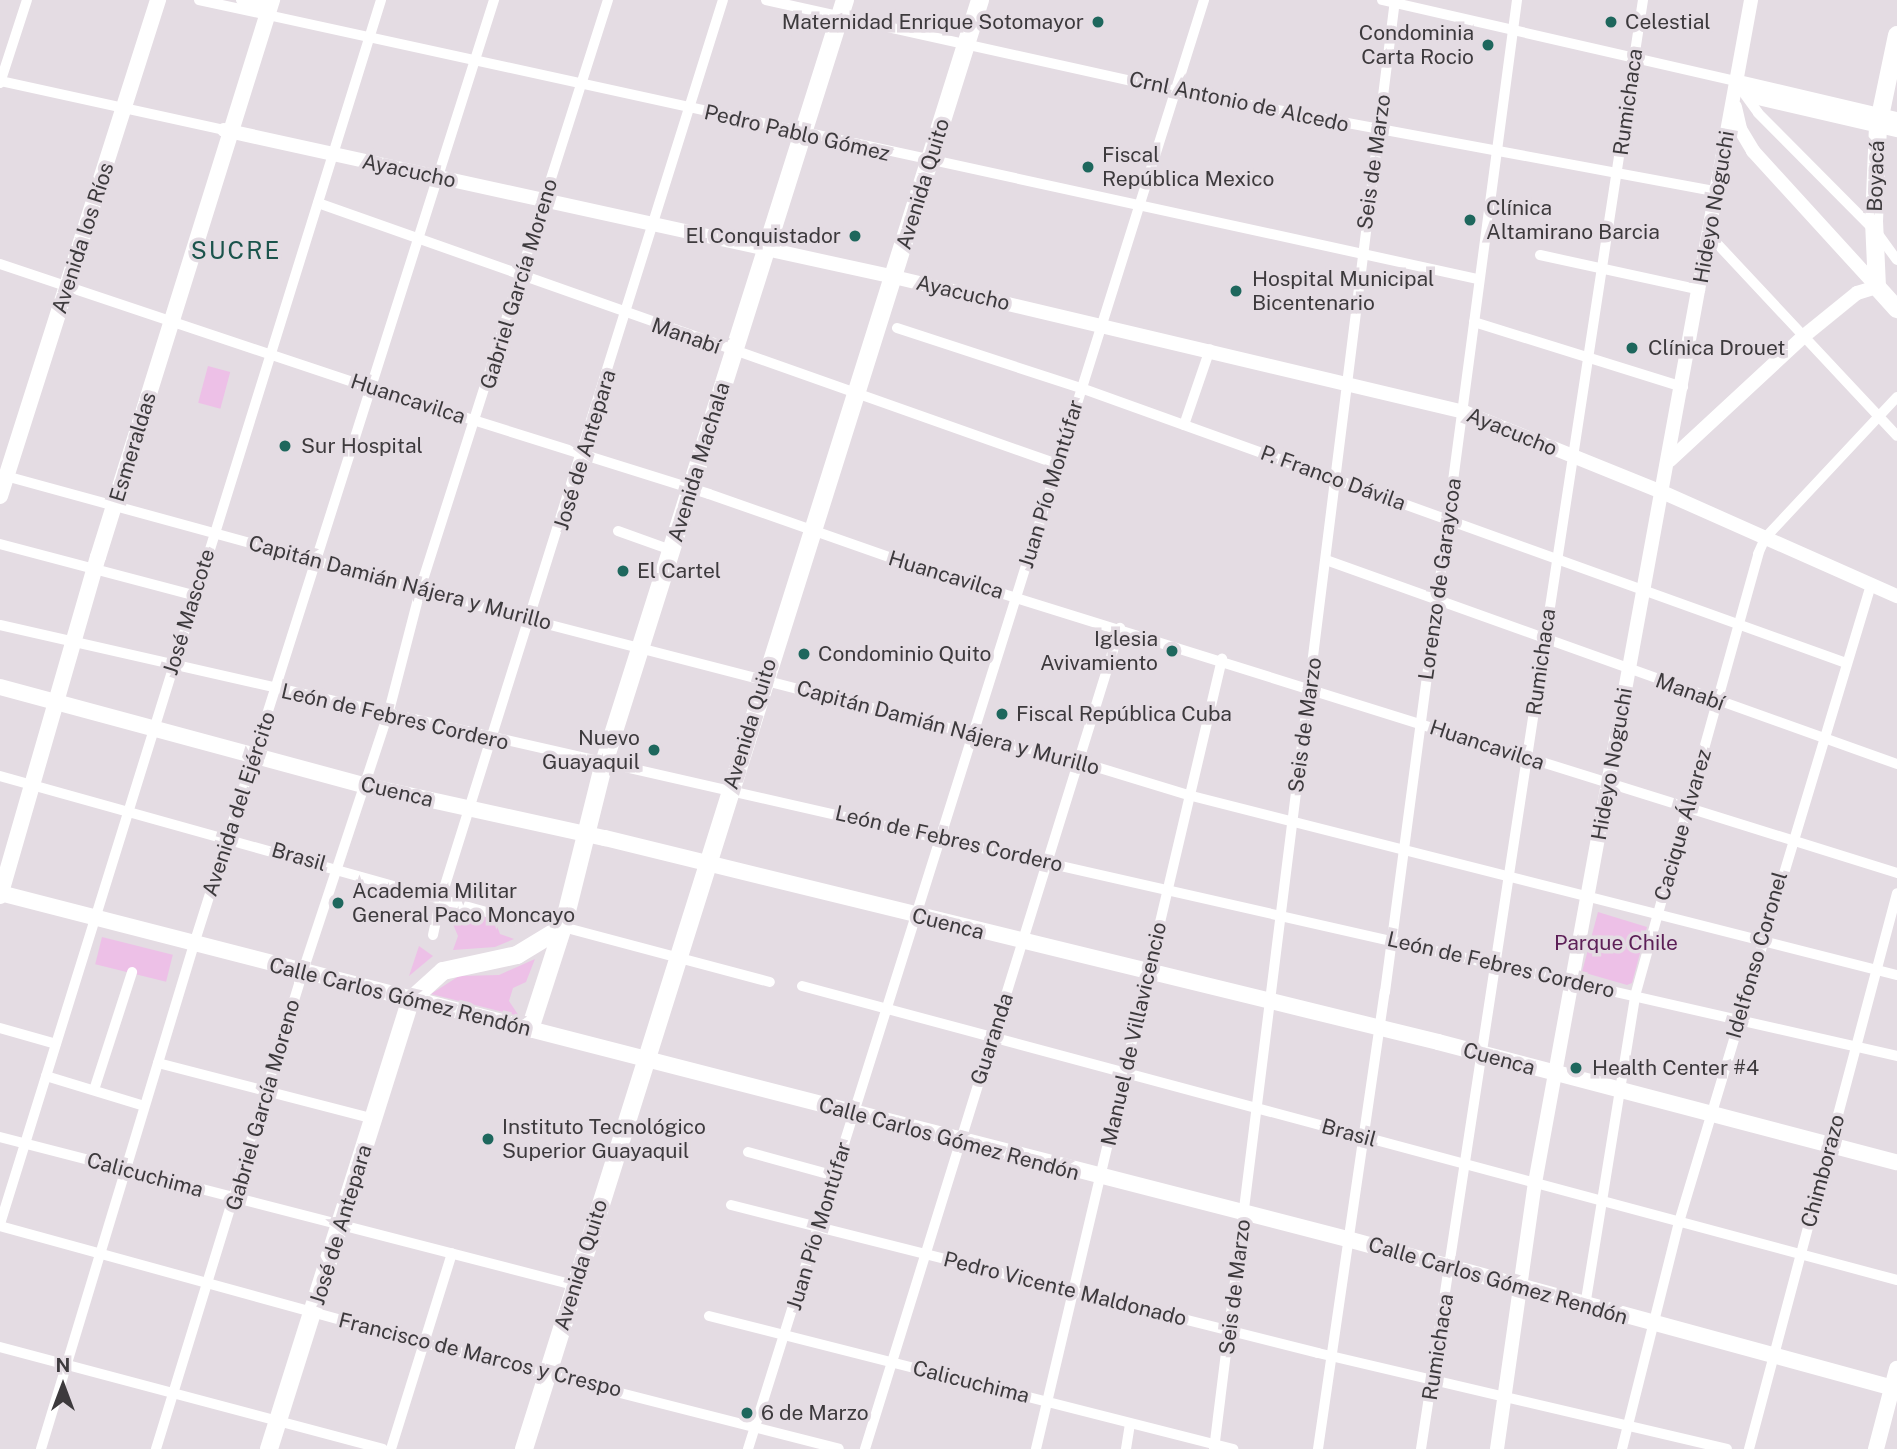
<!DOCTYPE html>
<html>
<head>
<meta charset="utf-8">
<style>
  body { margin:0 }
  #map { position:relative; width:1897px; height:1449px; overflow:hidden; background:#e4dce3; font-family:"Public Sans",sans-serif }
  div>[style] { position:absolute }
  .green>* { inset:0; background:#edc0e7; transform-origin:0 0 }
  .minor>* { height:10px; margin:-5px; padding:0 5px; transform-origin:5px; border-radius:5px; background:#fff }
  .tertiary>* { height:14px; margin:-7px; padding:0 7px; transform-origin:7px; border-radius:7px; background:#fff }
  .secondary>* { height:16px; margin:-8px; padding:0 8px; transform-origin:8px; border-radius:8px; background:#fff }
  .primary>* { height:18px; margin:-9px; padding:0 9px; transform-origin:9px; border-radius:9px; background:#fff }
  .dots>* { width:19px; height:19px; translate:-50% -50%; box-sizing:border-box; border:4px solid #e4dce3; border-radius:50% }
  span { translate:-50% -50%; white-space:nowrap; text-align:center; line-height:1.15; -webkit-text-stroke:7px #e4dce3; paint-order:stroke }
  .poi-label { font-size:21px; color:#3d3a3d }
  .right { translate:-100% -50%; text-align:right }
  .left { translate:0 -50%; text-align:left }
  .street-label { font-size:21px; color:#3d3a3d }
  .park-label { font-size:21px; color:#5c1f57 }
  .quarter-label { font-size:24px; color:#1b544c; letter-spacing:2px }
  .north { position:absolute; left:28px; top:1351px; width:70px; height:70px; -webkit-text-stroke:5px #e4dce3; paint-order:stroke; rotate:0deg; font-size:19px; font-weight:700; line-height:28px; text-align:center; color:#3d3a3d }
  .north::after { content:''; display:block; margin:auto; width:24px; height:32px; background:#3d3a3d; clip-path:polygon(50% 0,100% 100%,50% 72%,0 100%) }
</style>
</head>
<body>
<div id="map">
  <div class="green">
    <i style="left:208px;top:366px;width:23px;height:38px;rotate:15deg"></i>
    <i style="clip-path:polygon(451px 905px,494px 918px,500px 934px,514px 939px,495px 947px,453px 950px,458px 936px,449px 915px)"></i>
    <i style="clip-path:polygon(1598px 912px,1647px 927px,1632px 983px,1627px 985px,1582px 972px)"></i>
    <i style="left:102px;top:937px;width:73px;height:28px;rotate:14deg"></i>
    <i style="clip-path:polygon(419px 946px,433px 956px,409px 976px)"></i>
    <i style="clip-path:polygon(535px 959px,526px 982px,513px 988px,509px 1001px,519px 1016px,431px 994px,459px 976px,499px 975px)"></i>
  </div>
  <div class="minor">
    <i style="left:199px;top:0;width:1309px;rotate:12.31deg"></i>
    <i style="left:241px;top:0;width:30px;rotate:12deg"></i>
    <i style="left:766px;top:0;width:419px;rotate:12.5deg"></i>
    <i style="left:1175px;top:91px;width:548px;rotate:10.51deg"></i>
    <i style="left:1382px;top:0;width:362px;rotate:12.9deg"></i>
    <i style="left:1735px;top:81px;width:39px;rotate:54deg"></i>
    <i style="left:1758px;top:113px;width:170px;rotate:45.2deg"></i>
    <i style="left:1878px;top:234px;width:32px;rotate:54deg"></i>
    <i style="left:0;top:81px;width:229px;rotate:12.3deg"></i>
    <i style="left:0;top:83px;width:87px;rotate:-72deg"></i>
    <i style="left:318px;top:203px;width:784px;rotate:19.45deg"></i>
    <i style="left:1709px;top:235px;width:275px;rotate:46.9deg"></i>
    <i style="left:1540px;top:255px;width:164px;rotate:12.3deg"></i>
    <i style="left:0;top:264px;width:391px;rotate:18.5deg"></i>
    <i style="left:371px;top:388px;width:354px;rotate:17.4deg"></i>
    <i style="left:709px;top:494px;width:220px;rotate:19.3deg"></i>
    <i style="left:917px;top:567px;width:1027px;rotate:17.34deg"></i>
    <i style="left:1474px;top:322px;width:219px;rotate:17.3deg"></i>
    <i style="left:897px;top:328px;width:194px;rotate:18.1deg"></i>
    <i style="left:1081px;top:388px;width:813px;rotate:19.77deg"></i>
    <i style="left:1184px;top:425px;width:80px;rotate:-71.1deg"></i>
    <i style="left:2px;top:475px;width:549px;rotate:15.33deg"></i>
    <i style="left:531px;top:620px;width:567px;rotate:14.5deg"></i>
    <i style="left:1080px;top:762px;width:113px;rotate:17deg"></i>
    <i style="left:1188px;top:795px;width:731px;rotate:14.25deg"></i>
    <i style="left:618px;top:531px;width:56px;rotate:19.7deg"></i>
    <i style="left:0;top:544px;width:200px;rotate:14.8deg"></i>
    <i style="left:1326px;top:560px;width:606px;rotate:19.66deg"></i>
    <i style="left:0;top:625px;width:1945px;rotate:12.8deg"></i>
    <i style="left:0;top:776px;width:535px;rotate:15.62deg"></i>
    <i style="left:563px;top:927px;width:214px;rotate:14.9deg"></i>
    <i style="left:433px;top:935px;width:38px;rotate:-78deg"></i>
    <i style="left:441px;top:898px;width:941px;rotate:-72.57deg"></i>
    <i style="left:802px;top:986px;width:1134px;rotate:15.03deg"></i>
    <i style="left:0;top:1028px;width:58px;rotate:15.9deg"></i>
    <i style="left:158px;top:1063px;width:223px;rotate:14.5deg"></i>
    <i style="left:46px;top:1076px;width:102px;rotate:17deg"></i>
    <i style="left:94px;top:1090px;width:124px;rotate:-72.1deg"></i>
    <i style="left:0;top:1137px;width:593px;rotate:14.46deg"></i>
    <i style="left:748px;top:1152px;width:90px;rotate:15.4deg"></i>
    <i style="left:731px;top:1205px;width:605px;rotate:14.15deg"></i>
    <i style="left:1318px;top:1353px;width:420px;rotate:13.2deg"></i>
    <i style="left:0;top:1224px;width:1282px;rotate:-72.71deg"></i>
    <i style="left:0;top:1226px;width:440px;rotate:15.4deg"></i>
    <i style="left:424px;top:1343px;width:428px;rotate:14.3deg"></i>
    <i style="left:1585px;top:1306px;width:314px;rotate:-80.8deg"></i>
    <i style="left:1635px;top:996px;width:459px;rotate:-74.4deg"></i>
    <i style="left:1758px;top:554px;width:17px;rotate:-66deg"></i>
    <i style="left:1765px;top:538px;width:193px;rotate:-46.9deg"></i>
    <i style="left:709px;top:1316px;width:541px;rotate:14.24deg"></i>
    <i style="left:0;top:1347px;width:396px;rotate:14.9deg"></i>
    <i style="left:41px;top:1449px;width:528px;rotate:-73.14deg"></i>
    <i style="left:194px;top:944px;width:991px;rotate:-72.37deg"></i>
    <i style="left:156px;top:1449px;width:487px;rotate:-72.9deg"></i>
    <i style="left:299px;top:983px;width:287px;rotate:-71.7deg"></i>
    <i style="left:389px;top:711px;width:132px;rotate:-75.5deg"></i>
    <i style="left:422px;top:583px;width:612px;rotate:-72.31deg"></i>
    <i style="left:391px;top:1449px;width:205px;rotate:-72.7deg"></i>
    <i style="left:748px;top:1449px;width:1519px;rotate:-72.53deg"></i>
    <i style="left:865px;top:1449px;width:860px;rotate:-72.75deg"></i>
    <i style="left:1036px;top:1449px;width:812px;rotate:-76.75deg"></i>
    <i style="left:1126px;top:1449px;width:26px;rotate:-81deg"></i>
    <i style="left:1214px;top:1449px;width:1460px;rotate:-82.88deg"></i>
    <i style="left:1318px;top:1449px;width:462px;rotate:-81.7deg"></i>
    <i style="left:1385px;top:992px;width:1001px;rotate:-82.42deg"></i>
    <i style="left:1421px;top:1449px;width:1466px;rotate:-81.29deg"></i>
    <i style="left:1622px;top:1449px;width:234px;rotate:-75.9deg"></i>
    <i style="left:1679px;top:1222px;width:665px;rotate:-73.23deg"></i>
    <i style="left:1749px;top:1449px;width:575px;rotate:-75.09deg"></i>
  </div>
  <div class="tertiary">
    <i style="left:1735px;top:81px;width:29px;rotate:36deg"></i>
    <i style="left:1758px;top:98px;width:143px;rotate:13deg"></i>
    <i style="left:1743px;top:83px;width:158px;rotate:13.2deg"></i>
    <i style="left:1735px;top:107px;width:23px;rotate:77deg"></i>
    <i style="left:1740px;top:129px;width:26px;rotate:59deg"></i>
    <i style="left:1753px;top:151px;width:184px;rotate:47.6deg"></i>
    <i style="left:224px;top:130px;width:686px;rotate:12.37deg"></i>
    <i style="left:894px;top:277px;width:586px;rotate:13.32deg"></i>
    <i style="left:1464px;top:412px;width:214px;rotate:22deg"></i>
    <i style="left:1662px;top:492px;width:257px;rotate:23.9deg"></i>
    <i style="left:1670px;top:460px;width:183px;rotate:-42.8deg"></i>
    <i style="left:1804px;top:336px;width:68px;rotate:-39.1deg"></i>
    <i style="left:1857px;top:293px;width:21px;rotate:-17deg"></i>
    <i style="left:1497px;top:1449px;width:269px;rotate:-81.9deg"></i>
    <i style="left:1535px;top:1183px;width:1203px;rotate:-79.65deg"></i>
  </div>
  <div class="secondary">
    <i style="left:0;top:496px;width:521px;rotate:-72.33deg"></i>
    <i style="left:0;top:687px;width:376px;rotate:15.1deg"></i>
    <i style="left:363px;top:785px;width:248px;rotate:12.4deg"></i>
    <i style="left:605px;top:838px;width:858px;rotate:13.76deg"></i>
    <i style="left:1438px;top:1042px;width:474px;rotate:14.7deg"></i>
    <i style="left:0;top:893px;width:1395px;rotate:14.4deg"></i>
    <i style="left:1351px;top:1240px;width:566px;rotate:15.26deg"></i>
    <i style="left:0;top:896px;width:353px;rotate:-73.9deg"></i>
    <i style="left:98px;top:557px;width:584px;rotate:-72.65deg"></i>
    <i style="left:1876px;top:1449px;width:83px;rotate:-75.3deg"></i>
  </div>
  <div class="primary">
    <i style="left:1897px;top:35px;width:93px;rotate:101.8deg"></i>
    <i style="left:1878px;top:126px;width:95px;rotate:92.4deg"></i>
    <i style="left:1874px;top:221px;width:66px;rotate:87.4deg"></i>
    <i style="left:1877px;top:287px;width:30px;rotate:48deg"></i>
    <i style="left:530px;top:1029px;width:107px;rotate:-72.1deg"></i>
    <i style="left:563px;top:927px;width:169px;rotate:-76deg"></i>
    <i style="left:604px;top:763px;width:800px;rotate:-72.47deg"></i>
    <i style="left:269px;top:1449px;width:471px;rotate:-72.5deg"></i>
    <i style="left:411px;top:1000px;width:43px;rotate:-42.2deg"></i>
    <i style="left:443px;top:971px;width:76px;rotate:-12.2deg"></i>
    <i style="left:517px;top:955px;width:54px;rotate:-31.3deg"></i>
    <i style="left:524px;top:1449px;width:1519px;rotate:-72.53deg"></i>
  </div>
  <div class="dots">
    <i style="left:1098px;top:22px;background:#1e675d"></i>
    <i style="left:1611px;top:22px;background:#1e675d"></i>
    <i style="left:1488px;top:45px;background:#1e675d"></i>
    <i style="left:1088px;top:167px;background:#1e675d"></i>
    <i style="left:1470px;top:220px;background:#1e675d"></i>
    <i style="left:855px;top:236px;background:#1e675d"></i>
    <i style="left:1236px;top:291px;background:#1e675d"></i>
    <i style="left:1632px;top:348px;background:#1e675d"></i>
    <i style="left:285px;top:446px;background:#1e675d"></i>
    <i style="left:623px;top:571px;background:#1e675d"></i>
    <i style="left:1172px;top:651px;background:#1e675d"></i>
    <i style="left:804px;top:654px;background:#1e675d"></i>
    <i style="left:1002px;top:714px;background:#1e675d"></i>
    <i style="left:654px;top:750px;background:#1e675d"></i>
    <i style="left:338px;top:903px;background:#1e675d"></i>
    <i style="left:1576px;top:1068px;background:#1e675d"></i>
    <i style="left:488px;top:1139px;background:#1e675d"></i>
    <i style="left:747px;top:1413px;background:#1e675d"></i>
  </div>
  <div class="poi-label">
    <span class="right" style="left:1084px;top:22px">Maternidad Enrique Sotomayor</span>
    <span class="left" style="left:1625px;top:22px">Celestial</span>
    <span class="right" style="left:1474px;top:45px">Condominia<br>Carta Rocio</span>
    <span class="left" style="left:1102px;top:167px">Fiscal<br>República Mexico</span>
    <span class="left" style="left:1486px;top:220px">Clínica<br>Altamirano Barcia</span>
    <span class="right" style="left:841px;top:236px">El Conquistador</span>
    <span class="left" style="left:1252px;top:291px">Hospital Municipal<br>Bicentenario</span>
    <span class="left" style="left:1648px;top:348px">Clínica Drouet</span>
    <span class="left" style="left:301px;top:446px">Sur Hospital</span>
    <span class="left" style="left:637px;top:571px">El Cartel</span>
    <span class="right" style="left:1158px;top:651px">Iglesia<br>Avivamiento</span>
    <span class="left" style="left:818px;top:654px">Condominio Quito</span>
    <span class="left" style="left:1016px;top:714px">Fiscal República Cuba</span>
    <span class="right" style="left:640px;top:750px">Nuevo<br>Guayaquil</span>
    <span class="left" style="left:352px;top:903px">Academia Militar<br>General Paco Moncayo</span>
    <span class="left" style="left:1592px;top:1068px">Health Center #4</span>
    <span class="left" style="left:502px;top:1139px">Instituto Tecnológico<br>Superior Guayaquil</span>
    <span class="left" style="left:761px;top:1413px">6 de Marzo</span>
  </div>
  <div class="street-label">
    <span style="left:1239px;top:102px;rotate:12deg">Crnl Antonio de Alcedo</span>
    <span style="left:1628px;top:102px;rotate:-82deg">Rumichaca</span>
    <span style="left:797px;top:133px;rotate:13deg">Pedro Pablo Gómez</span>
    <span style="left:1374px;top:162px;rotate:-82deg">Seis de Marzo</span>
    <span style="left:409px;top:171px;rotate:12deg">Ayacucho</span>
    <span style="left:1876px;top:176px;rotate:-88deg">Boyacá</span>
    <span style="left:923px;top:184px;rotate:-73deg">Avenida Quito</span>
    <span style="left:1714px;top:207px;rotate:-80deg">Hideyo Noguchi</span>
    <span style="left:83px;top:238px;rotate:-72deg">Avenida los Ríos</span>
    <span style="left:519px;top:284px;rotate:-73deg">Gabriel García Moreno</span>
    <span style="left:963px;top:293px;rotate:13deg">Ayacucho</span>
    <span style="left:686px;top:336px;rotate:19deg">Manabí</span>
    <span style="left:408px;top:399px;rotate:18deg">Huancavilca</span>
    <span style="left:1512px;top:432px;rotate:22deg">Ayacucho</span>
    <span style="left:133px;top:447px;rotate:-73deg">Esmeraldas</span>
    <span style="left:585px;top:450px;rotate:-73deg">José de Antepara</span>
    <span style="left:699px;top:462px;rotate:-73deg">Avenida Machala</span>
    <span style="left:1333px;top:478px;rotate:20deg">P. Franco Dávila</span>
    <span style="left:1051px;top:484px;rotate:-73deg">Juan Pío Montúfar</span>
    <span style="left:946px;top:575px;rotate:17deg">Huancavilca</span>
    <span style="left:1440px;top:579px;rotate:-82deg">Lorenzo de Garaycoa</span>
    <span style="left:400px;top:583px;rotate:15deg">Capitán Damián Nájera y Murillo</span>
    <span style="left:189px;top:612px;rotate:-73deg">José Mascote</span>
    <span style="left:1541px;top:662px;rotate:-82deg">Rumichaca</span>
    <span style="left:1690px;top:692px;rotate:20deg">Manabí</span>
    <span style="left:395px;top:717px;rotate:13deg">León de Febres Cordero</span>
    <span style="left:750px;top:724px;rotate:-73deg">Avenida Quito</span>
    <span style="left:1305px;top:725px;rotate:-82deg">Seis de Marzo</span>
    <span style="left:948px;top:728px;rotate:15deg">Capitán Damián Nájera y Murillo</span>
    <span style="left:1487px;top:745px;rotate:18deg">Huancavilca</span>
    <span style="left:1612px;top:764px;rotate:-80deg">Hideyo Noguchi</span>
    <span style="left:397px;top:792px;rotate:13deg">Cuenca</span>
    <span style="left:239px;top:804px;rotate:-72deg">Avenida del Ejército</span>
    <span style="left:1683px;top:825px;rotate:-74deg">Cacique Álvarez</span>
    <span style="left:949px;top:839px;rotate:13deg">León de Febres Cordero</span>
    <span style="left:299px;top:857px;rotate:16deg">Brasil</span>
    <span style="left:948px;top:924px;rotate:14deg">Cuenca</span>
    <span style="left:1757px;top:955px;rotate:-74deg">Idelfonso Coronel</span>
    <span style="left:1501px;top:965px;rotate:13deg">León de Febres Cordero</span>
    <span style="left:400px;top:997px;rotate:14deg">Calle Carlos Gómez Rendón</span>
    <span style="left:1134px;top:1034px;rotate:-77deg">Manuel de Villavicencio</span>
    <span style="left:992px;top:1039px;rotate:-72deg">Guaranda</span>
    <span style="left:1499px;top:1059px;rotate:15deg">Cuenca</span>
    <span style="left:263px;top:1105px;rotate:-74deg">Gabriel García Moreno</span>
    <span style="left:1349px;top:1133px;rotate:15deg">Brasil</span>
    <span style="left:949px;top:1139px;rotate:15deg">Calle Carlos Gómez Rendón</span>
    <span style="left:1823px;top:1171px;rotate:-75deg">Chimborazo</span>
    <span style="left:145px;top:1175px;rotate:15deg">Calicuchima</span>
    <span style="left:341px;top:1225px;rotate:-73deg">José de Antepara</span>
    <span style="left:819px;top:1226px;rotate:-73deg">Juan Pío Montúfar</span>
    <span style="left:581px;top:1265px;rotate:-73deg">Avenida Quito</span>
    <span style="left:1498px;top:1281px;rotate:16deg">Calle Carlos Gómez Rendón</span>
    <span style="left:1235px;top:1287px;rotate:-83deg">Seis de Marzo</span>
    <span style="left:1065px;top:1289px;rotate:14deg">Pedro Vicente Maldonado</span>
    <span style="left:1438px;top:1347px;rotate:-81deg">Rumichaca</span>
    <span style="left:480px;top:1355px;rotate:14deg">Francisco de Marcos y Crespo</span>
    <span style="left:971px;top:1382px;rotate:14deg">Calicuchima</span>
  </div>
  <div class="park-label">
    <span style="left:1616px;top:943px">Parque Chile</span>
  </div>
  <div class="quarter-label">
    <span style="left:236px;top:251px">SUCRE</span>
  </div>
  <div class="north">N</div>
</div>
</body>
</html>
